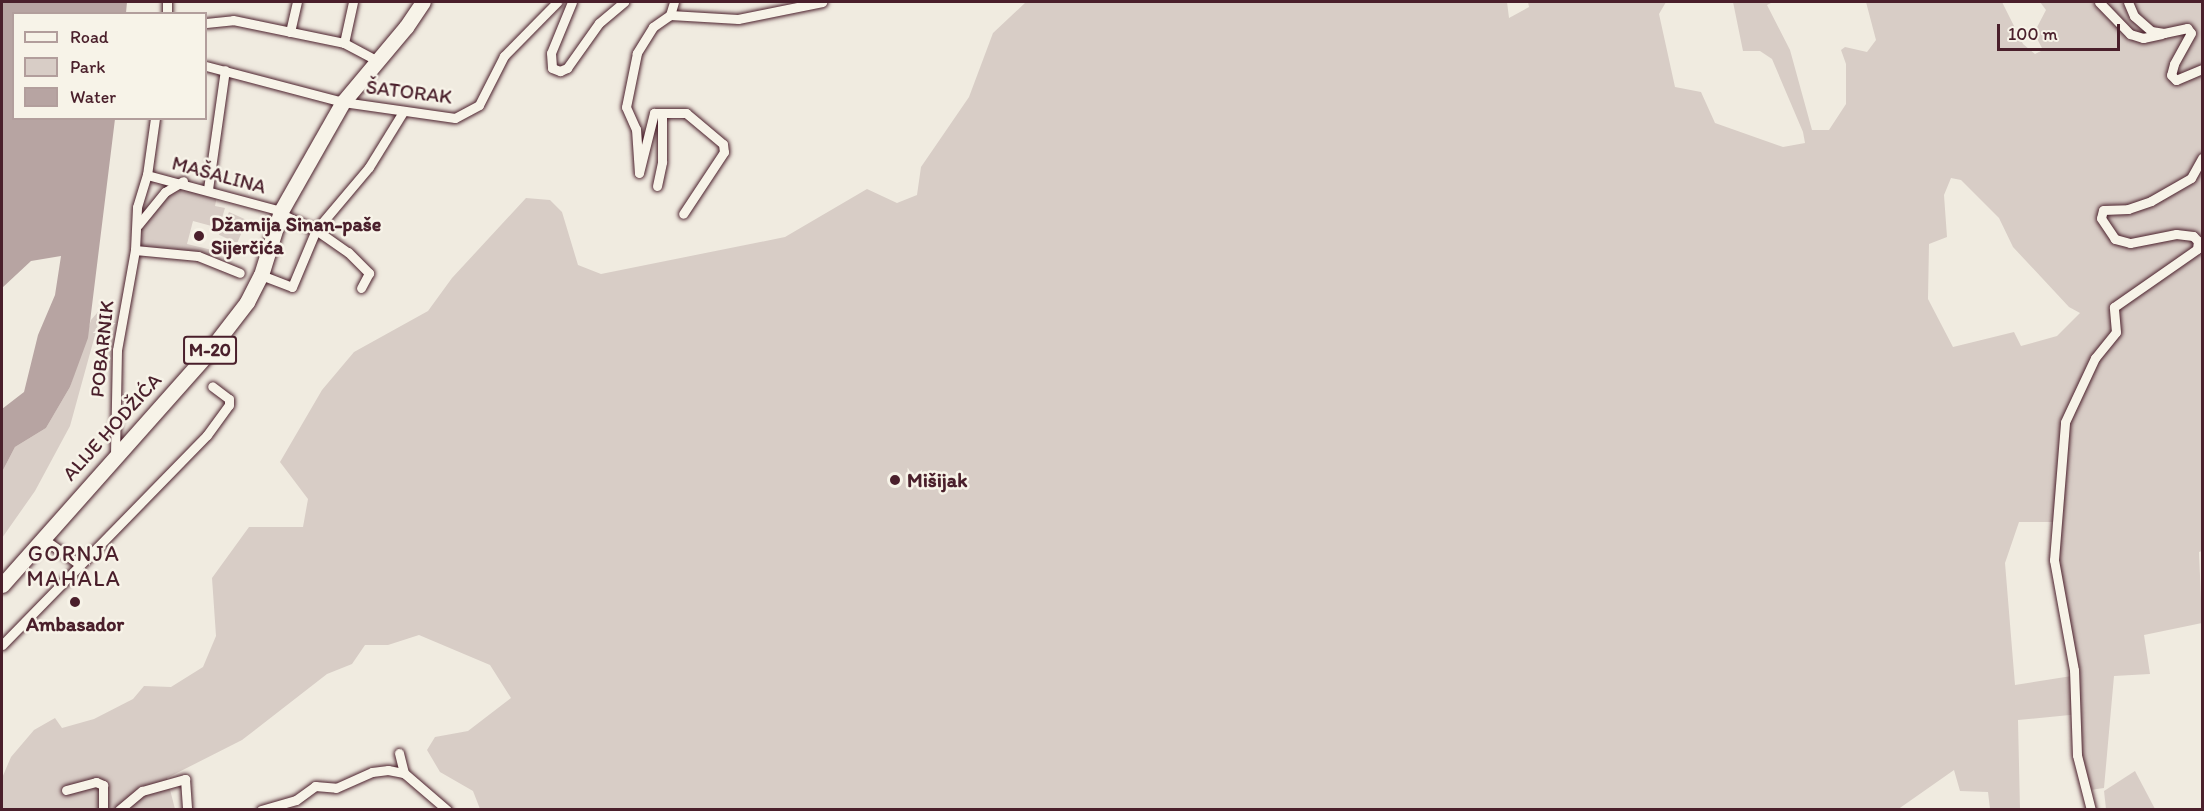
<!DOCTYPE html>
<html>
<head>
<meta charset="utf-8">
<style>
  body { margin:0 }
  #map { position:relative; width:2204px; height:811px; overflow:hidden; background:#f0ebe0; font-family:Itim,sans-serif }
  div>[style] { position:absolute }
  .green>* { inset:0; background:#d8cdc6; transform-origin:0 0 }
  .water>* { inset:0; background:#b7a4a2 }
  .roads { filter:drop-shadow(0 0 2px #4a1f2b) drop-shadow(0 0 2px #4a1f2b) }
  .minor>* { height:9px; margin:-4.5px; padding:0 4.5px; transform-origin:4.5px; border-radius:4.5px; background:#f7f3e8 }
  .primary>* { height:15px; margin:-7.5px; padding:0 7.5px; transform-origin:7.5px; border-radius:7.5px; background:#f7f3e8 }
  .dots>* { width:16px; height:16px; translate:-50% -50%; box-sizing:border-box; border:3px solid #f7f3e8; border-radius:50% }
  span { translate:-50% -50%; white-space:nowrap; text-align:center; line-height:1.15; -webkit-text-stroke:5px #f7f3e8; paint-order:stroke }
  .shield-label span { padding:2px 4px; background:#f7f3e8; border:2px solid; border-radius:4px; -webkit-text-stroke-width:0 }
  .shield-label { font-size:18px; color:#4a1f2b; font-weight:700 }
  .street-label { font-size:20px; color:#4a1f2b }
  .poi-label { font-size:20px; color:#4a1f2b; font-weight:700 }
  .left { translate:0 -50%; text-align:left }
  .quarter-label { font-size:22px; color:#4a1f2b; letter-spacing:1.5px }
  .frame { position:absolute; inset:0; border:3px solid #4a1f2b; pointer-events:none }
  .legend { position:absolute; left:12px; top:12px; width:195px; height:108px; box-sizing:border-box; background:#f7f3e8; border:2px solid #b29e9c; margin:0; padding:8px 10px; list-style:none; font-size:18px; color:#4a1f2b }
  .legend li { display:flex; align-items:center; gap:12px; height:30px }
  .legend b { width:30px; border:2px solid #b29e9c }
  .scale { position:absolute; left:1997px; top:24px; width:123px; height:27px; box-sizing:border-box; border:3px solid #4a1f2b; border-top:0; padding-left:8px; font-size:18px; line-height:21px; white-space:nowrap; color:#4a1f2b; -webkit-text-stroke:4px #f7f3e8; paint-order:stroke }
</style>
</head>
<body>
<div id="map">
  <div class="green">
    <i style="clip-path:polygon(evenodd,1026px 2px,1507px 2px,1509px 18px,1529px 7px,1528px 2px,1666px 2px,1659px 14px,1675px 87px,1701px 92px,1715px 123px,1783px 147px,1805px 143px,1803px 132px,1772px 59px,1760px 51px,1743px 51px,1733px 2px,1773px 2px,1767px 5px,1790px 50px,1812px 130px,1829px 130px,1846px 104px,1846px 64px,1841px 50px,1845px 47px,1867px 52px,1876px 40px,1866px 2px,2002px 2px,2023px 44px,2035px 54px,2043px 50px,2034px 33px,2046px 10px,2040px 2px,2202px 2px,2202px 551px,2199px 552px,2202px 623px,2144px 635px,2150px 674px,2114px 676px,2104px 788px,2090px 790px,2082px 759px,2080px 714px,2018px 720px,2020px 809px,1990px 809px,1988px 792px,1960px 791px,1954px 770px,1897px 810px,480px 809px,473px 791px,440px 772px,427px 750px,435px 737px,468px 731px,511px 698px,490px 665px,419px 635px,388px 645px,365px 645px,352px 664px,327px 674px,242px 740px,167px 778px,175px 809px,2px 809px,2px 778px,11px 757px,34px 730px,55px 718px,62px 728px,94px 719px,133px 699px,144px 686px,171px 687px,203px 667px,216px 636px,212px 578px,249px 527px,303px 527px,308px 499px,280px 462px,322px 390px,354px 352px,428px 311px,452px 278px,526px 198px,550px 200px,562px 212px,578px 265px,601px 274px,785px 237px,867px 189px,897px 203px,917px 195px,921px 167px,969px 97px,993px 33px,1026px 2px,1951px 178px,1961px 180px,1999px 218px,2013px 247px,2069px 307px,2080px 313px,2057px 336px,2021px 346px,2014px 332px,1953px 347px,1928px 299px,1929px 244px,1947px 237px,1944px 195px,1951px 178px,1026px 2px,2019px 522px,2058px 522px,2057px 561px,2078px 675px,2015px 685px,2005px 563px,2019px 522px)"></i>
    <i style="clip-path:polygon(183px 181px,218px 191px,215px 206px,225px 208px,219px 228px,193px 221px,187px 244px,212px 250px,208px 259px,135px 248px,142px 218px)"></i>
    <i style="left:229px;top:212px;width:20px;height:25px;rotate:24deg"></i>
    <i style="clip-path:polygon(103px 306px,70px 426px,35px 491px,2px 538px,2px 472px,15px 447px,46px 428px,70px 387px,91px 320px)"></i>
    <i style="clip-path:polygon(2135px 771px,2155px 809px,2106px 809px,2104px 791px)"></i>
  </div>
  <div class="water">
    <i style="clip-path:polygon(2px 2px,127px 2px,126px 13px,14px 14px,14px 118px,115px 119px,88px 338px,70px 387px,46px 428px,15px 447px,2px 472px,2px 409px,24px 392px,38px 335px,55px 295px,61px 256px,31px 261px,2px 288px)"></i>
  </div>
  <div class="roads">
    <div class="minor">
      <i style="left:167px;top:2px;width:12px;rotate:90deg"></i>
      <i style="left:572px;top:2px;width:55px;rotate:112.4deg"></i>
      <i style="left:551px;top:53px;width:15px;rotate:86deg"></i>
      <i style="left:552px;top:68px;width:9px;rotate:21deg"></i>
      <i style="left:560px;top:71px;width:8px;rotate:-23deg"></i>
      <i style="left:567px;top:68px;width:55px;rotate:-54.6deg"></i>
      <i style="left:599px;top:23px;width:33px;rotate:-40deg"></i>
      <i style="left:674px;top:2px;width:14px;rotate:107deg"></i>
      <i style="left:670px;top:15px;width:68px;rotate:3.4deg"></i>
      <i style="left:738px;top:19px;width:86px;rotate:-11.4deg"></i>
      <i style="left:2099px;top:2px;width:45px;rotate:45.9deg"></i>
      <i style="left:2130px;top:34px;width:14px;rotate:17deg"></i>
      <i style="left:2143px;top:38px;width:19px;rotate:-12deg"></i>
      <i style="left:2128px;top:2px;width:15px;rotate:67deg"></i>
      <i style="left:2134px;top:16px;width:23px;rotate:41deg"></i>
      <i style="left:2151px;top:31px;width:13px;rotate:9deg"></i>
      <i style="left:2164px;top:33px;width:24px;rotate:-12deg"></i>
      <i style="left:2187px;top:28px;width:6px;rotate:51deg"></i>
      <i style="left:2191px;top:33px;width:35px;rotate:119deg"></i>
      <i style="left:2174px;top:64px;width:11px;rotate:105deg"></i>
      <i style="left:2171px;top:75px;width:7px;rotate:45deg"></i>
      <i style="left:2176px;top:80px;width:28px;rotate:-23deg"></i>
      <i style="left:670px;top:15px;width:21px;rotate:145deg"></i>
      <i style="left:653px;top:27px;width:31px;rotate:122deg"></i>
      <i style="left:637px;top:53px;width:55px;rotate:101.5deg"></i>
      <i style="left:626px;top:107px;width:24px;rotate:66deg"></i>
      <i style="left:636px;top:129px;width:44px;rotate:86.1deg"></i>
      <i style="left:639px;top:173px;width:62px;rotate:-76deg"></i>
      <i style="left:654px;top:113px;width:32px"></i>
      <i style="left:686px;top:113px;width:48px;rotate:40deg"></i>
      <i style="left:723px;top:144px;width:8px;rotate:83deg"></i>
      <i style="left:724px;top:152px;width:74px;rotate:123.5deg"></i>
      <i style="left:206px;top:23px;width:27px;rotate:-6deg"></i>
      <i style="left:233px;top:20px;width:113px;rotate:11.7deg"></i>
      <i style="left:344px;top:43px;width:36px;rotate:28deg"></i>
      <i style="left:290px;top:32px;width:31px;rotate:-77deg"></i>
      <i style="left:344px;top:43px;width:42px;rotate:-77.6deg"></i>
      <i style="left:206px;top:66px;width:142px;rotate:14.7deg"></i>
      <i style="left:343px;top:102px;width:113px;rotate:8.1deg"></i>
      <i style="left:455px;top:118px;width:27px;rotate:-28deg"></i>
      <i style="left:479px;top:105px;width:55px;rotate:-63deg"></i>
      <i style="left:504px;top:56px;width:76px;rotate:-45.5deg"></i>
      <i style="left:147px;top:175px;width:139px;rotate:15deg"></i>
      <i style="left:657px;top:186px;width:25px;rotate:-78deg"></i>
      <i style="left:662px;top:162px;width:49px;rotate:-90deg"></i>
      <i style="left:208px;top:189px;width:120px;rotate:-81.9deg"></i>
      <i style="left:279px;top:213px;width:41px;rotate:24.7deg"></i>
      <i style="left:316px;top:230px;width:39px;rotate:35deg"></i>
      <i style="left:348px;top:252px;width:30px;rotate:45deg"></i>
      <i style="left:369px;top:273px;width:17px;rotate:118deg"></i>
      <i style="left:138px;top:225px;width:43px;rotate:-50.7deg"></i>
      <i style="left:165px;top:192px;width:21px;rotate:-31deg"></i>
      <i style="left:135px;top:250px;width:63px;rotate:5.4deg"></i>
      <i style="left:198px;top:256px;width:45px;rotate:22deg"></i>
      <i style="left:261px;top:275px;width:33px;rotate:21deg"></i>
      <i style="left:292px;top:287px;width:62px;rotate:-67.2deg"></i>
      <i style="left:316px;top:230px;width:82px;rotate:-49.9deg"></i>
      <i style="left:369px;top:167px;width:65px;rotate:-58.3deg"></i>
      <i style="left:115px;top:454px;width:104px;rotate:-88.9deg"></i>
      <i style="left:117px;top:350px;width:102px;rotate:-79.8deg"></i>
      <i style="left:135px;top:250px;width:43px;rotate:-87.3deg"></i>
      <i style="left:137px;top:207px;width:34px;rotate:-73deg"></i>
      <i style="left:147px;top:175px;width:58px;rotate:-82deg"></i>
      <i style="left:42px;top:538px;width:45px;rotate:35.1deg"></i>
      <i style="left:2px;top:645px;width:293px;rotate:-45.7deg"></i>
      <i style="left:207px;top:435px;width:37px;rotate:-54deg"></i>
      <i style="left:229px;top:405px;width:6px;rotate:-90deg"></i>
      <i style="left:229px;top:399px;width:21px;rotate:-143deg"></i>
      <i style="left:399px;top:753px;width:21px;rotate:76deg"></i>
      <i style="left:66px;top:790px;width:31px;rotate:-15deg"></i>
      <i style="left:96px;top:782px;width:8px;rotate:23deg"></i>
      <i style="left:103px;top:785px;width:25px;rotate:90deg"></i>
      <i style="left:119px;top:810px;width:30px;rotate:-40deg"></i>
      <i style="left:142px;top:791px;width:45px;rotate:-15.6deg"></i>
      <i style="left:185px;top:779px;width:31px;rotate:86deg"></i>
      <i style="left:261px;top:810px;width:36px;rotate:-16deg"></i>
      <i style="left:296px;top:800px;width:24px;rotate:-36deg"></i>
      <i style="left:315px;top:786px;width:21px;rotate:5deg"></i>
      <i style="left:336px;top:788px;width:39px;rotate:-24deg"></i>
      <i style="left:372px;top:772px;width:16px;rotate:-7deg"></i>
      <i style="left:388px;top:770px;width:16px;rotate:11deg"></i>
      <i style="left:404px;top:773px;width:57px;rotate:40.7deg"></i>
      <i style="left:2091px;top:810px;width:57px;rotate:-104.3deg"></i>
      <i style="left:2077px;top:755px;width:85px;rotate:-92deg"></i>
      <i style="left:2074px;top:670px;width:112px;rotate:-100.3deg"></i>
      <i style="left:2054px;top:560px;width:138px;rotate:-85.4deg"></i>
      <i style="left:2065px;top:422px;width:71px;rotate:-64.9deg"></i>
      <i style="left:2095px;top:358px;width:33px;rotate:-51deg"></i>
      <i style="left:2116px;top:332px;width:25px;rotate:-95deg"></i>
      <i style="left:2114px;top:307px;width:101px;rotate:-34.9deg"></i>
      <i style="left:2197px;top:249px;width:8px;rotate:-83deg"></i>
      <i style="left:2198px;top:241px;width:7px;rotate:-135deg"></i>
      <i style="left:2193px;top:236px;width:17px;rotate:-173deg"></i>
      <i style="left:2176px;top:234px;width:47px;rotate:168.9deg"></i>
      <i style="left:2130px;top:243px;width:16px;rotate:-165deg"></i>
      <i style="left:2115px;top:239px;width:25px;rotate:-124deg"></i>
      <i style="left:2101px;top:218px;width:8px;rotate:-76deg"></i>
      <i style="left:2103px;top:210px;width:25px;rotate:-2deg"></i>
      <i style="left:2128px;top:209px;width:24px;rotate:-19deg"></i>
      <i style="left:2151px;top:201px;width:46px;rotate:-29.9deg"></i>
      <i style="left:2191px;top:178px;width:23px;rotate:-61deg"></i>
    </div>
    <div class="primary">
      <i style="left:2px;top:585px;width:309px;rotate:-48.4deg"></i>
      <i style="left:207px;top:354px;width:66px;rotate:-52.4deg"></i>
      <i style="left:247px;top:302px;width:30px;rotate:-63deg"></i>
      <i style="left:261px;top:275px;width:67px;rotate:-72.6deg"></i>
      <i style="left:281px;top:211px;width:125px;rotate:-60.4deg"></i>
      <i style="left:343px;top:102px;width:98px;rotate:-50deg"></i>
      <i style="left:406px;top:27px;width:30px;rotate:-56deg"></i>
    </div>
  </div>
  <div class="dots">
    <i style="left:199px;top:236px;background:#4a1f2b"></i>
    <i style="left:895px;top:480px;background:#4a1f2b"></i>
    <i style="left:75px;top:602px;background:#4a1f2b"></i>
  </div>
  <div class="shield-label">
    <span style="left:210px;top:350px">M-20</span>
  </div>
  <div class="street-label">
    <span style="left:409px;top:92px;rotate:7deg">ŠATORAK</span>
    <span style="left:219px;top:175px;rotate:15deg">MAŠALINA</span>
    <span style="left:102px;top:349px;rotate:-84deg">POBARNIK</span>
    <span style="left:112px;top:427px;rotate:-48deg">ALIJE HODŽIĆA</span>
  </div>
  <div class="poi-label">
    <span class="left" style="left:211px;top:236px">Džamija Sinan-paše<br>Sijerčića</span>
    <span class="left" style="left:907px;top:480px">Mišijak</span>
    <span style="left:75px;top:624px">Ambasador</span>
  </div>
  <div class="quarter-label">
    <span style="left:74px;top:566px">GORNJA<br>MAHALA</span>
  </div>
  <div class="frame"></div>
  <ul class="legend">
  <li><b style="height:8px;background:#f7f3e8"></b>Road</li>
  <li><b style="height:16px;background:#d8cdc6"></b>Park</li>
  <li><b style="height:16px;background:#b7a4a2"></b>Water</li>
  </ul>
  <div class="scale">100 m</div>
</div>
</body>
</html>
